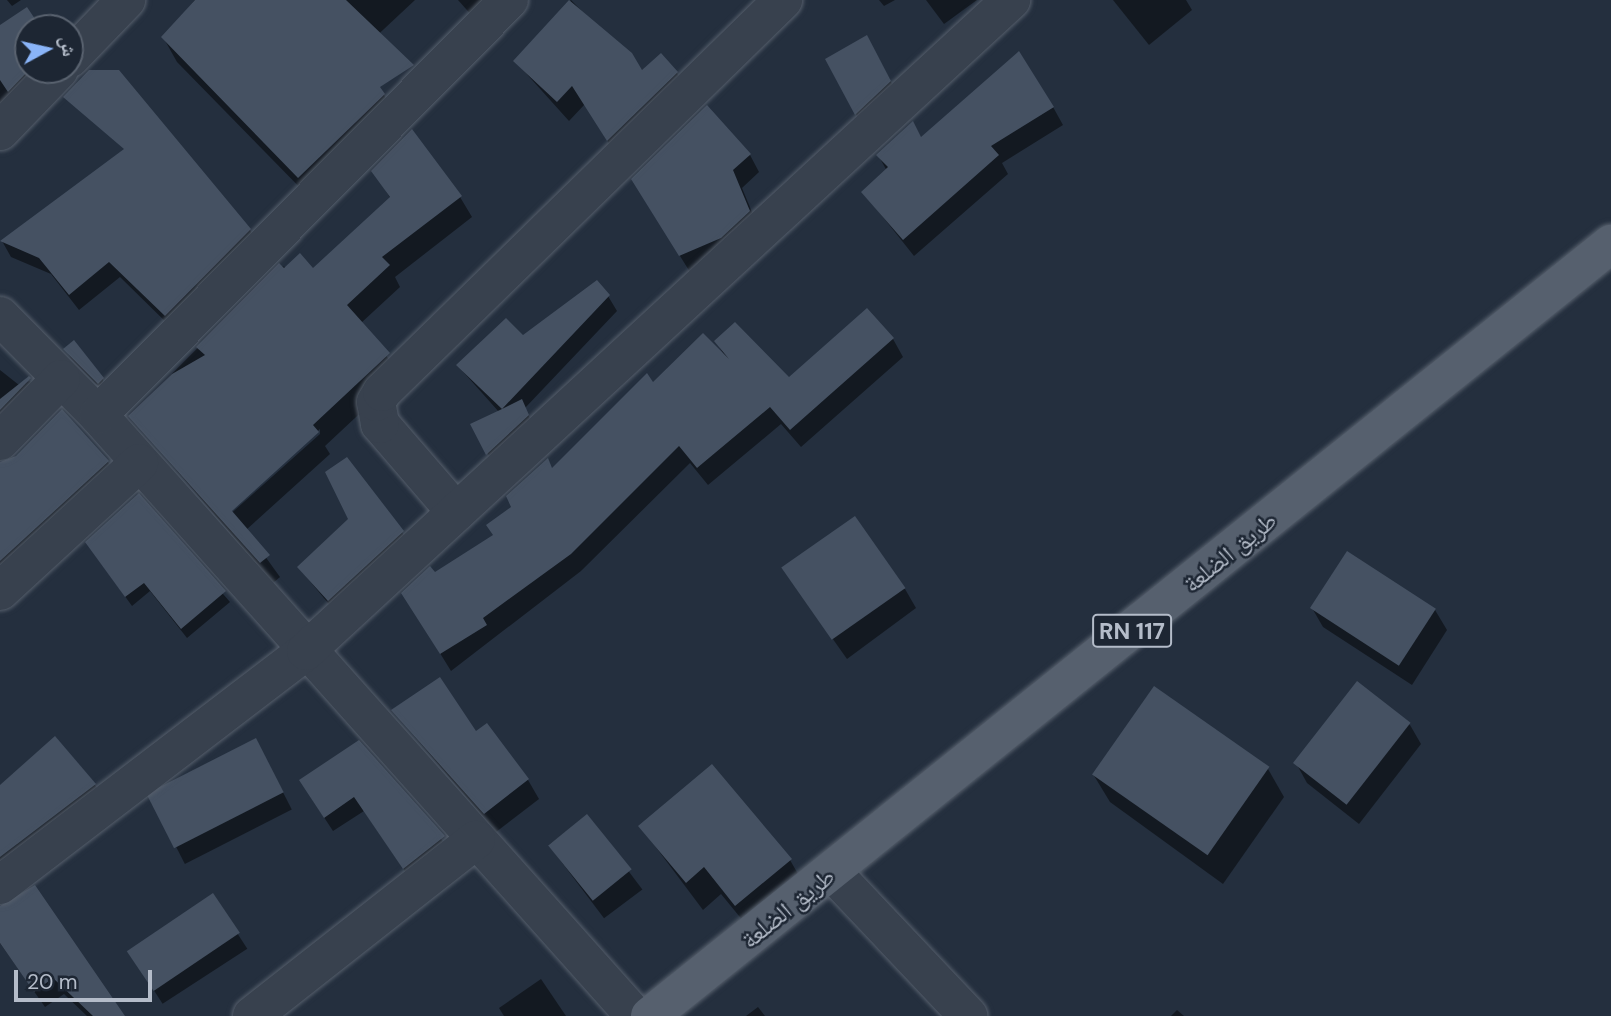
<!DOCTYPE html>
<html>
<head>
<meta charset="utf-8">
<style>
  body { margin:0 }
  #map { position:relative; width:1611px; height:1016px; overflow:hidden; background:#242f3e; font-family:"DM Sans","Noto Naskh Arabic",sans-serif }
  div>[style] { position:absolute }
  .shadow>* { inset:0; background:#0007; transform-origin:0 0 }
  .building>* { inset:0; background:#455162; transform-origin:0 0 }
  .roads { filter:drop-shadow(0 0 2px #565f6c) drop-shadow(0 0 2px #565f6c) }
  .minor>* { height:38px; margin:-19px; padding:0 19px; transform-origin:19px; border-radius:19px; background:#38414e }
  .primary>* { height:38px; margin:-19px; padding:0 19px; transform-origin:19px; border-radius:19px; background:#56606e }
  span { translate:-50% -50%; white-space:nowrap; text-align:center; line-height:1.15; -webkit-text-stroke:5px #1d2633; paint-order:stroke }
  .shield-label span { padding:2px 5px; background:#1d2633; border:2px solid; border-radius:5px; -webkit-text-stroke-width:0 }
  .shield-label { font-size:23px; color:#b4bcc9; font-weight:700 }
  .street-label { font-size:24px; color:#b4bcc9 }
  .north { position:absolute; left:14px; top:14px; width:70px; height:70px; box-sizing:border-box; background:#1d2633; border:2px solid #59626f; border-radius:50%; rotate:82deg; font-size:19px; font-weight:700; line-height:28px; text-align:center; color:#b4bcc9 }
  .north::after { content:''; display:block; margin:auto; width:24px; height:32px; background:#8ab4f8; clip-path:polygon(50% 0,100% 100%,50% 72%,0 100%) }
  .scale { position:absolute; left:14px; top:970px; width:138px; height:32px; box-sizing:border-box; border:4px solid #b4bcc9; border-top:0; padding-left:9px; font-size:21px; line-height:24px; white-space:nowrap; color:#b4bcc9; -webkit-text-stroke:5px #1d2633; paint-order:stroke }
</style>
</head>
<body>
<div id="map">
  <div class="shadow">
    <i style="clip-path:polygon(7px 0,21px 0,12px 6px)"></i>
    <i style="clip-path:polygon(195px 0,265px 0,384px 95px,398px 120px,314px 202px,177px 62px,163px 37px)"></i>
    <i style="clip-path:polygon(335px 0,415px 0,369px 43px)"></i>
    <i style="clip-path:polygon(458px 0,493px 0,474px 18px)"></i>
    <i style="clip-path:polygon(571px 0,642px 73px,677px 73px,688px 93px,619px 160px,585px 104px,569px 121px,515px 61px)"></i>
    <i style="clip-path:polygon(879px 0,895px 0,884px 6px)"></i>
    <i style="clip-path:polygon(926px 0,977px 0,944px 24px)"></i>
    <i style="clip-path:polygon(1113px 0,1186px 0,1192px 10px,1149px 45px)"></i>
    <i style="clip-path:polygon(0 27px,39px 28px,28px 28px,28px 70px,55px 70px,0 131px)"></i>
    <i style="clip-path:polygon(878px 57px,901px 101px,867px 133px,856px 114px)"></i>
    <i style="clip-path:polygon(1053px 107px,1063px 125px,1002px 163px,1008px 174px,914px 256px,863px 192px,887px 171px,878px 155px)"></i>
    <i style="clip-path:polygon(750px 155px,759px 172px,742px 188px,759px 229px,690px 272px,643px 197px)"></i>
    <i style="clip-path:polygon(evenodd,373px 171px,460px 197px,472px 217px,395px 277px,400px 287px,361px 323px,401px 375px,325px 446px,330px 454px,246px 530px,280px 577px,273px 583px,130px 416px,279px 266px,313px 271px,391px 199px,373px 171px,320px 429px,320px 434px,226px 518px,224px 515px,320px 429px)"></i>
    <i style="clip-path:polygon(250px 230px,259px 246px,175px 331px,120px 277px,79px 310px,51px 274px,11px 257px,2px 241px)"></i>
    <i style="clip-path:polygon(608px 296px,617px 311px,525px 408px,536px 431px,496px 469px,473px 425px,499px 412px,458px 366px)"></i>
    <i style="clip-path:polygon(893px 339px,903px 357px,801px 447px,781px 424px,708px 485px,690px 463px,581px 571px,451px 671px,414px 611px,435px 575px,495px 536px,552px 470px,653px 385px,724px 355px,716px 341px,789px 380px)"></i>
    <i style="clip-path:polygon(65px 349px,103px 379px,104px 392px,71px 358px)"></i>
    <i style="clip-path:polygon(0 370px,19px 385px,30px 381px,41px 399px,0 443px)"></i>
    <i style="clip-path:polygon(108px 462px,119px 481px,0 590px,0 463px)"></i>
    <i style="clip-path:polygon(138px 496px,230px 602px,187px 638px,150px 591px,132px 606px,93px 552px)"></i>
    <i style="clip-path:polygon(402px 532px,411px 548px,338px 615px,299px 568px)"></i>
    <i style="clip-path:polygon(784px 570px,905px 589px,916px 608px,847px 659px)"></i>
    <i style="clip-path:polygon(1312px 608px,1435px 610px,1447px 630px,1412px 685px,1323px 627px)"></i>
    <i style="clip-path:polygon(1358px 684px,1410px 725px,1421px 744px,1359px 824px,1307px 783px,1296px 763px)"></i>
    <i style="clip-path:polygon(393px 711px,475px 734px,528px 780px,539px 799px,496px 832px)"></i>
    <i style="clip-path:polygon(359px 742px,452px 852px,413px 883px,364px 811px,333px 831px,310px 796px)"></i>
    <i style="left:265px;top:757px;width:59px;height:120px;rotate:63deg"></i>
    <i style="clip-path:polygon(1268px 769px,1284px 797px,1223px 884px,1110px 802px,1093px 774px)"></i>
    <i style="clip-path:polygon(95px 785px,104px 801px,0 881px,0 787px)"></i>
    <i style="left:587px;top:816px;width:92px;height:48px;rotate:53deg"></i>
    <i style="clip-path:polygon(640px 826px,790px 860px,806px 888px,753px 933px,721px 894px,703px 910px)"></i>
    <i style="left:213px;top:896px;width:63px;height:101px;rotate:57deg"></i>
    <i style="clip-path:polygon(0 908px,123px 1016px,87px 1016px,64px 994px,45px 1007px,0 943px)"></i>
    <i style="clip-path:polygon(541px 979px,566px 1016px,504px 1016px,499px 1008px)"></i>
    <i style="clip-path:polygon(758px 1007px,765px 1016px,746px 1016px)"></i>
    <i style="clip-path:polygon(1177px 1010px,1184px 1016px,1171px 1016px)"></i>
  </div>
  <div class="building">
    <i style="clip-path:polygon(195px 0,346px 0,414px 65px,380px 87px,385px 94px,298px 178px,161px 37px)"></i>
    <i style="clip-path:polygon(569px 0,632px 53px,642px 70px,661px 53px,678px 72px,607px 141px,572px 86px,557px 102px,513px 61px)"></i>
    <i style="clip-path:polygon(27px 7px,41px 28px,28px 28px,29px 70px,8px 92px,0 80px,0 25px)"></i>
    <i style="clip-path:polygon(867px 35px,891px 81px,855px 115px,825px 59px)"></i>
    <i style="clip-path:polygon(1019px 51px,1054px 107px,991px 146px,999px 155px,903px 240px,861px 192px,888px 167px,876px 155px,913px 121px,921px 137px)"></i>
    <i style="clip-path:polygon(89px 70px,119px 70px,251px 229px,165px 316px,109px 262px,69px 295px,39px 258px,0 241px,124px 149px,63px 97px)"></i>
    <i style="clip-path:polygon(707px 105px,751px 154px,733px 170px,750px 211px,721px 238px,679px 256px,631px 179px)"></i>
    <i style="clip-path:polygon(412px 129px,462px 196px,382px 257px,390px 265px,347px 305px,390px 353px,313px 425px,319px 432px,232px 511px,270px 555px,260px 563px,128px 416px,172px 374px,205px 355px,196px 347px,279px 263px,284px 268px,300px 253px,313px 268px,390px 197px,371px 171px)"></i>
    <i style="clip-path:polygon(597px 280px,610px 295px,502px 409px,522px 399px,529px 415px,486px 455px,470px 424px,502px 409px,456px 365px,506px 318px,523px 335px)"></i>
    <i style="clip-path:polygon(867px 308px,894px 338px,790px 430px,770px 407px,697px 468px,679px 446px,571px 554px,483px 618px,487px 625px,440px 654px,401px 593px,430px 566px,435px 572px,493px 535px,486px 525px,511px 507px,506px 496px,548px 458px,552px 468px,647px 373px,653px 382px,703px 333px,729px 359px,714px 341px,735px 322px,789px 377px)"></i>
    <i style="clip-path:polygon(74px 340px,104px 378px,98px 384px,63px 349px)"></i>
    <i style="clip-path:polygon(29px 376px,31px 378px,0 410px,0 399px)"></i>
    <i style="clip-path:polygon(62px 409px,109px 461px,0 561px,0 462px,16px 456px)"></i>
    <i style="clip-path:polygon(347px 457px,404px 531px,328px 601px,297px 567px,348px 519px,325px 472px)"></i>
    <i style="clip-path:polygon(139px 493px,226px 591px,181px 629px,144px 583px,125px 597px,85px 542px)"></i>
    <i style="left:855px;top:516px;width:88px;height:90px;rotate:55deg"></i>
    <i style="left:1347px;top:551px;width:106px;height:68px;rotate:33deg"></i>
    <i style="clip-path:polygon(440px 677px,476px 731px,487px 723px,529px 779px,484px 814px,391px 710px)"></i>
    <i style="left:1357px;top:681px;width:68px;height:104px;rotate:38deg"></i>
    <i style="left:1154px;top:686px;width:141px;height:108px;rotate:35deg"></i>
    <i style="clip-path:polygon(55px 736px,96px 784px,0 857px,0 785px)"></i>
    <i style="left:256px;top:738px;width:61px;height:123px;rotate:63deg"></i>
    <i style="clip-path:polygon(359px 740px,445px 836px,403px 869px,354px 797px,324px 818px,299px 780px)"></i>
    <i style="clip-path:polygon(712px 764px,792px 859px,735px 906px,704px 867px,686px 883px,638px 826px)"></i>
    <i style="left:587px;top:814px;width:71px;height:50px;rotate:51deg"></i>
    <i style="clip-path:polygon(35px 885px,125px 1016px,93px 1016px,53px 978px,34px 992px,0 943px,0 906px)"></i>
    <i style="left:213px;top:893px;width:48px;height:104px;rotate:56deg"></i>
  </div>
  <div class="roads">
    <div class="minor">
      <i style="left:70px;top:58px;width:81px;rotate:-46deg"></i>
      <i style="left:0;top:131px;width:85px;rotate:-46deg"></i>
      <i style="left:0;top:316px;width:139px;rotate:45.3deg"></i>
      <i style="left:98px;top:415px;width:806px;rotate:48.22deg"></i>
      <i style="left:98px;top:415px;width:584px;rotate:-45.28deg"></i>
      <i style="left:0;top:441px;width:87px;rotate:-45.5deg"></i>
      <i style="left:456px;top:512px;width:116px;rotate:-130.8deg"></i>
      <i style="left:380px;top:424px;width:22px;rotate:-100deg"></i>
      <i style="left:376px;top:402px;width:12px;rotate:-59deg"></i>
      <i style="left:382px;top:392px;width:561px;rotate:-44.35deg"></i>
      <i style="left:0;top:591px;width:189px;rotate:-42.6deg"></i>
      <i style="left:833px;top:873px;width:197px;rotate:46.6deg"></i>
      <i style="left:0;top:885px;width:385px;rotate:-37.4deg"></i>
      <i style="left:306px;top:651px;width:960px;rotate:-42.72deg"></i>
      <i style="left:252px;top:1016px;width:285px;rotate:-38.2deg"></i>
    </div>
    <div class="primary">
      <i style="left:650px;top:1016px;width:1233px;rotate:-38.78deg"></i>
    </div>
  </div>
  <div class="shield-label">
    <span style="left:1132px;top:631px">RN 117</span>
  </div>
  <div class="street-label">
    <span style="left:1230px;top:552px;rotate:-39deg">طريق الضلعة</span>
    <span style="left:788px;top:908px;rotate:-39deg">طريق الضلعة</span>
  </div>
  <div class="north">ش</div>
  <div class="scale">20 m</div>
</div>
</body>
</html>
